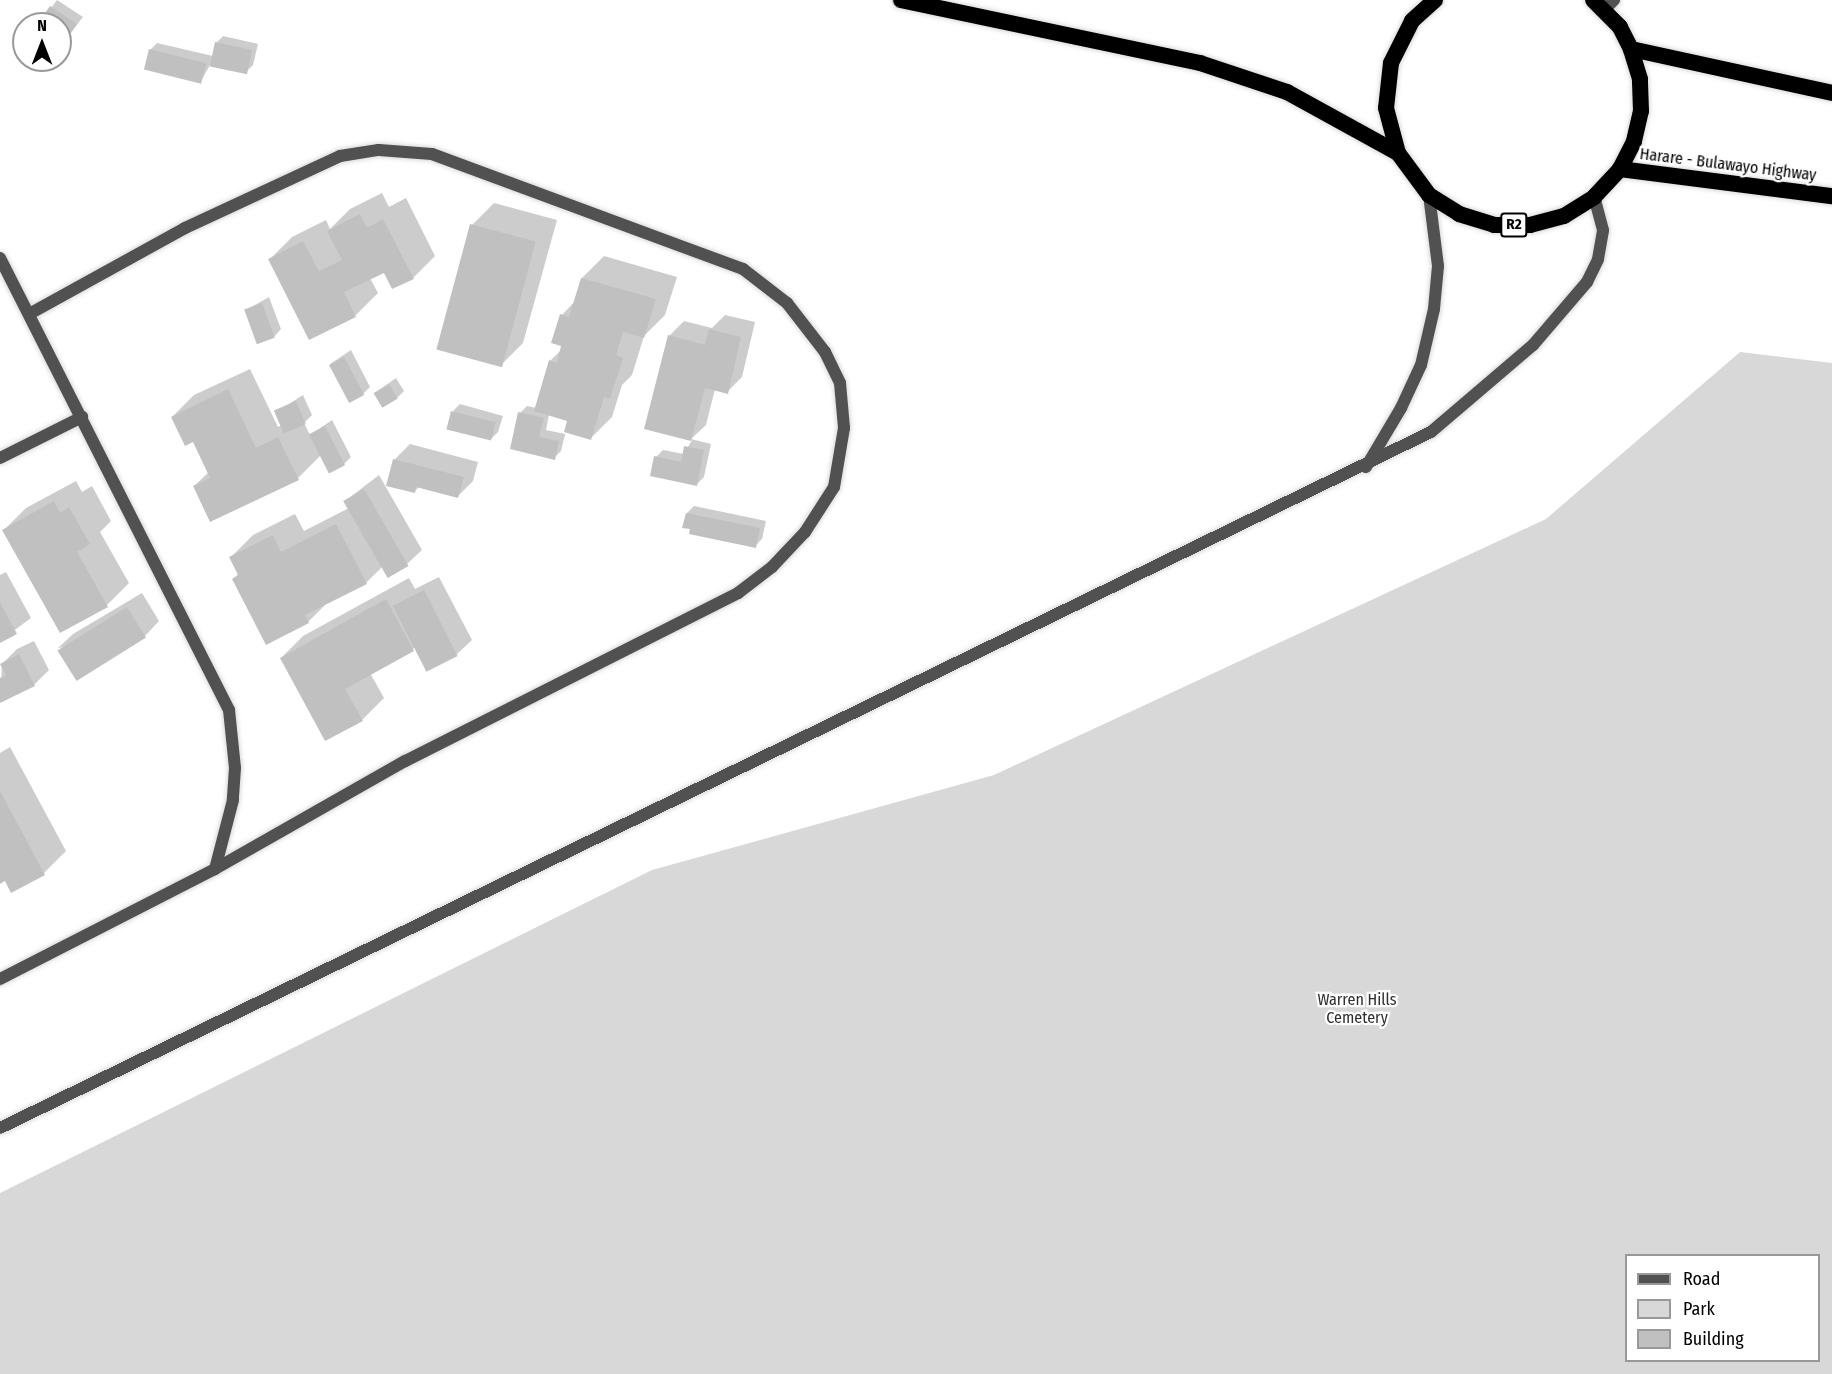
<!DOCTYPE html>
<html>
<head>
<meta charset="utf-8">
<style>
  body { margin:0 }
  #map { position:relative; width:1832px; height:1374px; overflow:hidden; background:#fff; font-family:"Fira Sans Condensed",sans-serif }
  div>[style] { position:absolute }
  .green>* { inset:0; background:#d8d8d8 }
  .shadow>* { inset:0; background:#0003 }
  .building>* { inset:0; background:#c0c0c0; transform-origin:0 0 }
  .roads { filter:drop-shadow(0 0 2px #dbdbdb) drop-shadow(0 0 2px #dbdbdb) }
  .minor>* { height:12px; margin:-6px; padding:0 6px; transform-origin:6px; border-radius:6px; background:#515151 }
  .tertiary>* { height:12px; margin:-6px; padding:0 6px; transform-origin:6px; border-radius:6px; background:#515151 }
  .trunk>* { height:16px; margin:-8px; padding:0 8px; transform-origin:8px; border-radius:8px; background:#000 }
  span { translate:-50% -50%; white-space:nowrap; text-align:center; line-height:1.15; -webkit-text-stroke:4.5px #fff; paint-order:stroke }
  .shield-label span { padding:2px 4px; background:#fff; border:2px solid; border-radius:4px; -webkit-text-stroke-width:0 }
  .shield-label { font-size:15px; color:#000; font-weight:700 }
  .street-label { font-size:16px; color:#000 }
  .park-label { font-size:16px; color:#2f2f2f }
  .legend { position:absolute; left:1625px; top:1254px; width:195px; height:108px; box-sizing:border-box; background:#fff; border:2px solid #999; margin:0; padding:8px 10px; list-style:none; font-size:18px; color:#000 }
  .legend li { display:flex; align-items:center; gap:12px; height:30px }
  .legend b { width:30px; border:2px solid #999 }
  .north { position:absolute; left:12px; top:12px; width:60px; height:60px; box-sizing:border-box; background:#fff; border:2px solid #999; border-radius:50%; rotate:0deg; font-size:16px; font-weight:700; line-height:24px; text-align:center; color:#000 }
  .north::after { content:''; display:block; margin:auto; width:21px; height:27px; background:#000; clip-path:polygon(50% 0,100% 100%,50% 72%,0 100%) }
</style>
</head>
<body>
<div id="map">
  <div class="green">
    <i style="clip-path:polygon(evenodd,1740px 352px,1832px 363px,1832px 1374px,0 1374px,0 1193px,652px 870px,994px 775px,1546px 519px,1740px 352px,1626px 1256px,1818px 1256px,1818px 1360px,1626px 1360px,1626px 1256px)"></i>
  </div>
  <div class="shadow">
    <i style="clip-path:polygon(57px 0,83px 17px,65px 40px,60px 36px,60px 24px,40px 23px)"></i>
    <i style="clip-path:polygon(223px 36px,258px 44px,253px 65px,246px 72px,210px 65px,201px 81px,150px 50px,157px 43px,213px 56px,216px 43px)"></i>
    <i style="clip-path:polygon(382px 193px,389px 207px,406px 198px,435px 256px,413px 278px,385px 271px,370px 278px,378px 293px,356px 315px,310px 338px,270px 259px,292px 237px,326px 220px,330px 229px,350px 209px)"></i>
    <i style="clip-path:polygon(494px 203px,557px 220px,523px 343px,501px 365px,472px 225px)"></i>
    <i style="clip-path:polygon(evenodd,604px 256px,677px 277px,665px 315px,644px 336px,632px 375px,622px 385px,612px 417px,590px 439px,566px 431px,561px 451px,554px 458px,520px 413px,527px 406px,537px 408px,550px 361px,562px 349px,562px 315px,575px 301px,582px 278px,604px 256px,549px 414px,569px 420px,565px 434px,546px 430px,549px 414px)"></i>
    <i style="clip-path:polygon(269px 297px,281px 329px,274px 337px,246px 310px)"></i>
    <i style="clip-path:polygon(725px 315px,755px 322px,742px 377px,727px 392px,715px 389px,706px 425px,691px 439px,711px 444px,704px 477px,697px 484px,656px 457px,663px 450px,684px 454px,692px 440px,646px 428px,669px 336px,684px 321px,712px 328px)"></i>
    <i style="clip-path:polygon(351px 350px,370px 387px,363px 394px,330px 364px)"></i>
    <i style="clip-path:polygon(250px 369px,278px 427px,282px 425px,276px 412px,303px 395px,312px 415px,304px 423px,310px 435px,332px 420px,351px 457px,344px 464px,321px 455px,298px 478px,194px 486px,209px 472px,194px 440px,172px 417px,194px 395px)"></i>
    <i style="clip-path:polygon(396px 378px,404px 391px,397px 398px,375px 393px)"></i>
    <i style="clip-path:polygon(460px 404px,503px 416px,498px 432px,491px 439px,453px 411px)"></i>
    <i style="clip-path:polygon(410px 444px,478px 462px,473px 481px,458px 496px,420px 486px,414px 492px,388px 485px,395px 459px)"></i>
    <i style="clip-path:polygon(379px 475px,422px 550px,407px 564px,382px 567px,366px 583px,328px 602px,308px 622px,234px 579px,239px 573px,231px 557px,253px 535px,295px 514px,304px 531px,349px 508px,345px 501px)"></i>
    <i style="clip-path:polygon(76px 481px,82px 492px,92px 486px,111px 521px,100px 532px,129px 583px,107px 605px,60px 631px,4px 530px,26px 508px)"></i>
    <i style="clip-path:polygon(694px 506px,766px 521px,762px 539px,755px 546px,692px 528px,687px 513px)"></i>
    <i style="clip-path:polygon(6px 572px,31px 618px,0 641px,0 575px)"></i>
    <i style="clip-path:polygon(439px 577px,472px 640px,457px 654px,427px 670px,416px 647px,370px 673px,384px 698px,362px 720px,281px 658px,303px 636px,409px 578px,415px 589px)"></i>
    <i style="clip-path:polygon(142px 593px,159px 621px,145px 636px,58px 648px,73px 634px)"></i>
    <i style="clip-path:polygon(34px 641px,49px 670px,34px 685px,0 702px,2px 664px,17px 649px)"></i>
    <i style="clip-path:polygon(10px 747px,66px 851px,44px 873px,0 882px,0 753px)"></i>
  </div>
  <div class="building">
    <i style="clip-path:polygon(50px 6px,77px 24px,65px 42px,60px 38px,60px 24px,38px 23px)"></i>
    <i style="left:215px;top:42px;width:38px;height:25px;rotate:12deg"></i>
    <i style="left:149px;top:49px;width:59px;height:21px;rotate:14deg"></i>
    <i style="clip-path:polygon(360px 214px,367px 228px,383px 219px,414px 279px,392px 289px,384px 273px,344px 292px,356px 317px,309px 340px,268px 259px,303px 241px,319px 271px,342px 260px,327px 231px)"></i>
    <i style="left:470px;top:224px;width:68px;height:130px;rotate:15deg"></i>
    <i style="clip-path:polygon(581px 278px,656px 299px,644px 338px,623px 332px,616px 355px,623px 358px,610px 399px,604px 397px,591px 440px,564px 432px,567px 421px,534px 411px,549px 360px,557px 363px,561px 346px,551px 343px,560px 314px,569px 317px)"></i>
    <i style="left:262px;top:303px;width:37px;height:19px;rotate:70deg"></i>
    <i style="clip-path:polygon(709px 329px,741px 337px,728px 394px,705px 388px,691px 441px,644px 429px,668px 335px,705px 345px)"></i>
    <i style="left:344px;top:357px;width:43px;height:17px;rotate:62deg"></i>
    <i style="left:389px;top:384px;width:17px;height:18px;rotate:59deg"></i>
    <i style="clip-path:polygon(228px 389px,256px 448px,278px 437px,299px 480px,210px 522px,193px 486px,210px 478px,193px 442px,185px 446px,171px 417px)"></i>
    <i style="left:296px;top:401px;width:25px;height:24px;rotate:67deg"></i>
    <i style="left:451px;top:411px;width:46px;height:19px;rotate:14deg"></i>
    <i style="clip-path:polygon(518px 412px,544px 418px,539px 437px,559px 441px,555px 460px,510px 449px)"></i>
    <i style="left:325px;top:426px;width:44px;height:18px;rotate:63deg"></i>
    <i style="clip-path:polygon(684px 446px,704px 450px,697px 486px,650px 476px,654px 456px,681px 462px)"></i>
    <i style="clip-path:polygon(393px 459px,464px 477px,458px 498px,416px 487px,415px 493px,386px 486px)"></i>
    <i style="left:364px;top:489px;width:89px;height:24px;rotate:60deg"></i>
    <i style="clip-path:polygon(54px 501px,60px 513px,69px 507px,90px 544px,77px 552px,108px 607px,60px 633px,2px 530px)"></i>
    <i style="clip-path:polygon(686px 513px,760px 528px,756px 548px,689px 534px,690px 529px,682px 528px)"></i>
    <i style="clip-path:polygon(336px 524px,367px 584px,305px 615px,309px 623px,266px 645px,232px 579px,238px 575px,229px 557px,273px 535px,281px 552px)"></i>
    <i style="left:424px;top:590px;width:74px;height:35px;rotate:63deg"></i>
    <i style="clip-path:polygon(386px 599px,414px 651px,345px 689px,363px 721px,325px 741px,280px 658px)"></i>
    <i style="clip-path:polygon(0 602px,17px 634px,0 643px)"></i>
    <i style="left:127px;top:607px;width:36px;height:82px;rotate:58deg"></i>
    <i style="clip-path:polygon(19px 654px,35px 686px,0 703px,0 678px,6px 675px,0 664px)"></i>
    <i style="clip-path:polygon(0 791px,45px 875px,11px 893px,5px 881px,0 884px)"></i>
  </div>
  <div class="roads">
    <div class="minor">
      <i style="left:0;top:258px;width:507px;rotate:63.13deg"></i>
      <i style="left:229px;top:710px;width:58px;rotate:84.1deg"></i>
      <i style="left:235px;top:768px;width:32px;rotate:94deg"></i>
      <i style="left:233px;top:800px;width:71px;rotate:104.6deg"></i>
      <i style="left:215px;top:869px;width:242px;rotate:152.9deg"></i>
      <i style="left:31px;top:313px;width:176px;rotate:-28.9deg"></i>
      <i style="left:185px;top:228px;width:171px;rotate:-24.9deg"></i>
      <i style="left:340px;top:156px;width:39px;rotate:-9deg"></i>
      <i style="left:379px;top:150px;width:53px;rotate:4.3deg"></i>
      <i style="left:432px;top:154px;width:332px;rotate:20.3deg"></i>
      <i style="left:743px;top:269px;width:56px;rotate:37.7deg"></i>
      <i style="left:787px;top:303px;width:62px;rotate:52.2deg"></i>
      <i style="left:825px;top:352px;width:34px;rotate:64deg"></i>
      <i style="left:840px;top:383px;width:45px;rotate:84.9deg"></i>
      <i style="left:844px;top:428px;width:60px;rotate:99.6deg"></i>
      <i style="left:834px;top:487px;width:54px;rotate:122.8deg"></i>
      <i style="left:805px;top:532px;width:48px;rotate:133.3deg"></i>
      <i style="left:772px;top:567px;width:43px;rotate:142.6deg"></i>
      <i style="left:738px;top:593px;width:373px;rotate:153.2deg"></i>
      <i style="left:405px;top:761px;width:219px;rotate:150.4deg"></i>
      <i style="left:0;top:458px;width:92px;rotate:-26.6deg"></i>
    </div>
    <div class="tertiary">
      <i style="left:1605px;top:9px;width:13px;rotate:-45deg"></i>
      <i style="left:1366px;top:467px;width:69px;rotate:-59.3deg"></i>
      <i style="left:1401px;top:408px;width:47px;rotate:-65.1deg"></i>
      <i style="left:1421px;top:365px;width:57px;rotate:-76.9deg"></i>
      <i style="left:1434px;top:309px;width:43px;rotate:-84.7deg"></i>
      <i style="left:1438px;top:266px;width:72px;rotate:-97.2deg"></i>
      <i style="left:0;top:1128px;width:1591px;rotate:-25.94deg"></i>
      <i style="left:1431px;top:432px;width:134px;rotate:-40.5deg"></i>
      <i style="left:1533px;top:345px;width:83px;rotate:-49.4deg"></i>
      <i style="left:1587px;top:282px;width:25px;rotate:-64deg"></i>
      <i style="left:1598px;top:259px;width:29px;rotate:-80deg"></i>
      <i style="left:1603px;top:230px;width:34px;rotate:-105deg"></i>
    </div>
    <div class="trunk">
      <i style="left:901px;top:0;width:306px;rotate:11.9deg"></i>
      <i style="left:1200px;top:63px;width:92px;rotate:18.4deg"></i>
      <i style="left:1287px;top:92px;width:127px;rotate:28.8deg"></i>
      <i style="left:1435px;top:0;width:31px;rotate:138deg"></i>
      <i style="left:1412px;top:21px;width:47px;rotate:116.6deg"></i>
      <i style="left:1391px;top:63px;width:45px;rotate:96.3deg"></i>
      <i style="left:1386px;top:108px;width:47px;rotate:75.1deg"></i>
      <i style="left:1398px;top:153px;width:52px;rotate:53.6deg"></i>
      <i style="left:1429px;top:195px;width:36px;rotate:32deg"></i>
      <i style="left:1459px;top:214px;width:37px;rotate:17deg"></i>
      <i style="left:1494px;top:225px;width:36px"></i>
      <i style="left:1530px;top:225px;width:35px;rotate:-15deg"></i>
      <i style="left:1564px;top:216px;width:36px;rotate:-32deg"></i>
      <i style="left:1594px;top:197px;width:38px;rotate:-47deg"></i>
      <i style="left:1620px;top:169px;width:31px;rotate:-63deg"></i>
      <i style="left:1634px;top:141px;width:31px;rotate:-77deg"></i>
      <i style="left:1641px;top:111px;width:32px;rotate:-92deg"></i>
      <i style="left:1640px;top:79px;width:31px;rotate:-107deg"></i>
      <i style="left:1631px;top:49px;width:25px;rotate:-117deg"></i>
      <i style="left:1620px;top:27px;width:38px;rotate:-135deg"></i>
      <i style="left:1631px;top:49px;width:206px;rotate:12.3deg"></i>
      <i style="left:1620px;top:169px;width:214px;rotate:7.3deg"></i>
    </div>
  </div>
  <div class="shield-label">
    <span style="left:1514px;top:225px">R2</span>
  </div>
  <div class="street-label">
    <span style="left:1728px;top:165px;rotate:7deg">Harare - Bulawayo Highway</span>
  </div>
  <div class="park-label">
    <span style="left:1357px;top:1009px">Warren Hills<br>Cemetery</span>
  </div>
  <ul class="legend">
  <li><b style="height:8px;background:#515151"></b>Road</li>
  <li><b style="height:16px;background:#d8d8d8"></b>Park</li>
  <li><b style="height:16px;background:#c0c0c0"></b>Building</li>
  </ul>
  <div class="north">N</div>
</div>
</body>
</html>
